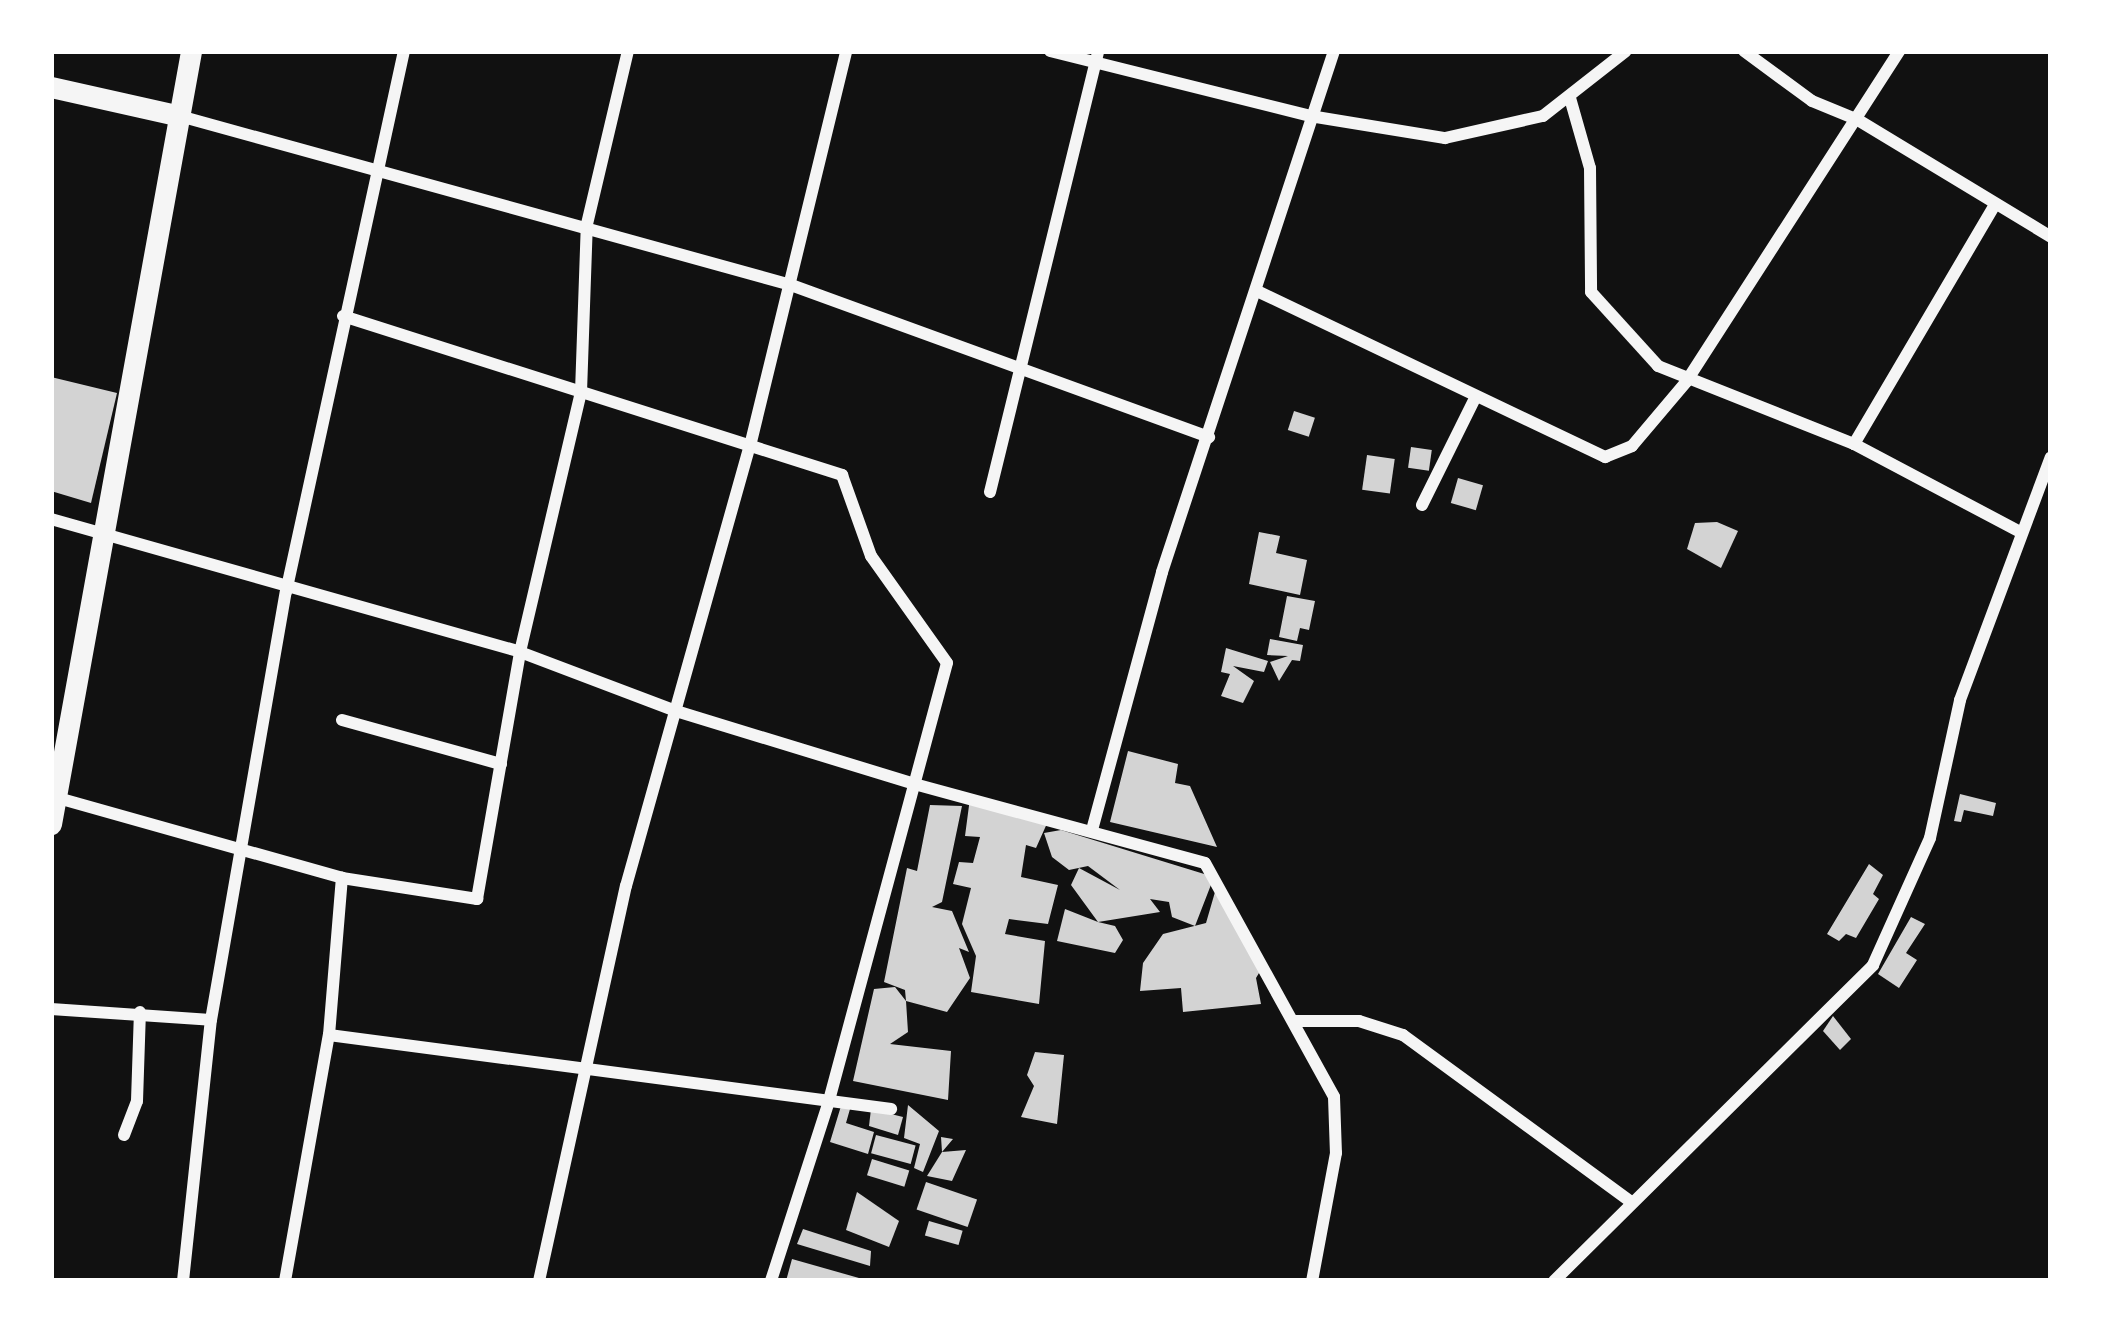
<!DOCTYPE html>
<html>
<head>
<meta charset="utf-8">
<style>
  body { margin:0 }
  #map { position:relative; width:2102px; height:1332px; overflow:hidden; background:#111; font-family:"Asap Condensed",sans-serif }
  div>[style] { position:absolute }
  .building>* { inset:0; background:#d3d3d3; transform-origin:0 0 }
  .minor>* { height:12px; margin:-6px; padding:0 6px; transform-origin:6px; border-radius:6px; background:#f5f5f5 }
  .primary>* { height:21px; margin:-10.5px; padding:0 10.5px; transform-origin:10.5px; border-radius:10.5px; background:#f5f5f5 }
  span { translate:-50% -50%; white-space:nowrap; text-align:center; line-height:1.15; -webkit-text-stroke:9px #fff; paint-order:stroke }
  .frame { position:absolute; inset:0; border:54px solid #fff; pointer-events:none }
</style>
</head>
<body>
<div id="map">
  <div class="building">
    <i style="clip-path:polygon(51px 377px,117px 393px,91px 503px,51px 491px)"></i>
    <i style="left:1294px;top:411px;width:22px;height:20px;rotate:18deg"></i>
    <i style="left:1411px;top:447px;width:21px;height:21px;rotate:8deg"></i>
    <i style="left:1367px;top:455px;width:28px;height:35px;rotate:8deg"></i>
    <i style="left:1458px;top:478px;width:26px;height:26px;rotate:16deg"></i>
    <i style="clip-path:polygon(1717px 522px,1738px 531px,1721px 568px,1687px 549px,1695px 523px)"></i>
    <i style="clip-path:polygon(1259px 532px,1280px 536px,1276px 553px,1307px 560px,1300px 595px,1249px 584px)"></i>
    <i style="clip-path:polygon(1287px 596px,1315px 601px,1309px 630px,1300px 628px,1297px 641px,1279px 637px)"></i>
    <i style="clip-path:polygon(1270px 639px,1303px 645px,1300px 661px,1292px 660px,1279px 681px,1270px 662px,1288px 656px,1267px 655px)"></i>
    <i style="clip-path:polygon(1226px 648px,1268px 661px,1264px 672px,1233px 666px,1254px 681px,1243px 703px,1221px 696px,1230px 674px,1221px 672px)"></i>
    <i style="clip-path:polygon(1128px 751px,1178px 764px,1175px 783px,1190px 786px,1217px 847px,1110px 822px)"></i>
    <i style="clip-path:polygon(1960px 794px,1996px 803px,1993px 816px,1964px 810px,1961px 822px,1954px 821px)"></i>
    <i style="clip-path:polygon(970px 798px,1049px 819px,1036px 848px,1026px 845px,1021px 877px,1058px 885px,1048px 924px,1009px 919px,1005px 934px,1045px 941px,1039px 1004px,971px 992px,976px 956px,962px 924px,971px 888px,953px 884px,959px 862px,973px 863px,980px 837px,965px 836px)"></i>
    <i style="clip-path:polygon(930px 805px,962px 806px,942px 902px,932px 907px,952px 911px,969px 952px,959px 948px,970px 978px,947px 1012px,906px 1001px,905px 990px,884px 982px,907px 868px,917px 871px)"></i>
    <i style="clip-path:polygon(1061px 830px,1214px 877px,1195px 926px,1172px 917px,1169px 902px,1150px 899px,1160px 912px,1098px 922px,1115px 926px,1123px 940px,1115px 953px,1057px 941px,1065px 909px,1098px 922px,1071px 885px,1079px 868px,1120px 890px,1088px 866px,1069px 870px,1052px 857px,1044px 833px)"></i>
    <i style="clip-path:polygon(1869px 864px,1883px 875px,1873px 894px,1879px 899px,1856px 938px,1846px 934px,1839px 941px,1827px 934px)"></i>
    <i style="clip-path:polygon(1215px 892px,1265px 963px,1256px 978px,1261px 1004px,1183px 1012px,1181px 988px,1140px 991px,1143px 963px,1163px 934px,1206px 923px)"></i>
    <i style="clip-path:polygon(1911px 917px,1925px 924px,1906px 953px,1917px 960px,1899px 988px,1878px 974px)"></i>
    <i style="clip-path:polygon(895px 987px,906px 1001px,908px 1032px,890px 1044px,951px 1051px,948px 1100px,853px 1081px,874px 989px)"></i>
    <i style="clip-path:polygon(1833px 1016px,1851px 1039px,1840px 1050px,1823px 1031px)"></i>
    <i style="clip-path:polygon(1035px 1052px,1064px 1055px,1057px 1124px,1021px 1117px,1034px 1086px,1027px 1075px)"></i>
    <i style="clip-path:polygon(908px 1105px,939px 1131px,923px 1172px,914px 1168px,920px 1144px,904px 1138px)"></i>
    <i style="clip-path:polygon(841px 1106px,850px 1109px,846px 1123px,874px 1132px,868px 1154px,830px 1142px)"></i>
    <i style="clip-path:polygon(871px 1109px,903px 1117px,898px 1135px,869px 1126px)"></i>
    <i style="left:876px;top:1135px;width:41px;height:19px;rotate:15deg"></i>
    <i style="clip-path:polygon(941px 1137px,953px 1139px,942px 1152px,966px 1150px,952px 1181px,927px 1176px,942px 1152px)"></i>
    <i style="left:872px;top:1159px;width:39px;height:17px;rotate:17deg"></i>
    <i style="left:926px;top:1182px;width:54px;height:29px;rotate:19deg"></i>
    <i style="clip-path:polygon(857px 1192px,899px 1221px,889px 1247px,846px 1230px)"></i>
    <i style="left:929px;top:1221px;width:35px;height:15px;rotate:16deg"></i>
    <i style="clip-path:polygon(803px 1229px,871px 1251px,870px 1266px,797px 1244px)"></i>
    <i style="clip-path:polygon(792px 1259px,866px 1280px,866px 1281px,786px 1281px)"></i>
  </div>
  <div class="minor">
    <i style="left:1050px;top:51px;width:268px;rotate:14deg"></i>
    <i style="left:1310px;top:116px;width:137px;rotate:9.3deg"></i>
    <i style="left:1445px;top:138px;width:100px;rotate:-12.7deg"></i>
    <i style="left:1543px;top:116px;width:105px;rotate:-38.1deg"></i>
    <i style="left:1744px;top:51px;width:84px;rotate:36.3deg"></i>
    <i style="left:1812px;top:101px;width:50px;rotate:22.4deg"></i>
    <i style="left:1858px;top:120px;width:226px;rotate:31.2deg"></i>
    <i style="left:1570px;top:98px;width:73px;rotate:74.1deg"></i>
    <i style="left:1590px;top:168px;width:124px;rotate:89.5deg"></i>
    <i style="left:1591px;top:292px;width:100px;rotate:47.8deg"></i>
    <i style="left:1658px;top:366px;width:211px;rotate:21.7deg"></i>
    <i style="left:1854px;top:444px;width:186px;rotate:27.9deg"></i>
    <i style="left:176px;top:115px;width:638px;rotate:15.45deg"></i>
    <i style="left:791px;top:285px;width:445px;rotate:20deg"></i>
    <i style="left:1257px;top:291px;width:386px;rotate:25.5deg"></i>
    <i style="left:1605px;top:457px;width:29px;rotate:-22deg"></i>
    <i style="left:1632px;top:446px;width:84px;rotate:-49.8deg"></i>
    <i style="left:1686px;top:382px;width:394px;rotate:-57.2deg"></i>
    <i style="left:343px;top:316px;width:524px;rotate:17.67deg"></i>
    <i style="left:842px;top:475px;width:86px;rotate:70.3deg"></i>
    <i style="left:871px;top:556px;width:131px;rotate:54.6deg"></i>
    <i style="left:947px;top:663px;width:450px;rotate:105.1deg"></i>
    <i style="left:830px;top:1098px;width:192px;rotate:107.9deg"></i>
    <i style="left:1854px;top:444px;width:277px;rotate:-59.5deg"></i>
    <i style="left:990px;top:492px;width:454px;rotate:-76.2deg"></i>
    <i style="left:1422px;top:505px;width:119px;rotate:-63.6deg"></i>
    <i style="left:51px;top:519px;width:487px;rotate:15.8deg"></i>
    <i style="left:520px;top:652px;width:167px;rotate:20.7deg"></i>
    <i style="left:676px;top:711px;width:253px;rotate:17deg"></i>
    <i style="left:918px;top:785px;width:297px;rotate:15.2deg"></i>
    <i style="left:1205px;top:863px;width:267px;rotate:61.1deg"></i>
    <i style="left:1334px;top:1097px;width:56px;rotate:88deg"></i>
    <i style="left:1336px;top:1153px;width:130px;rotate:100.6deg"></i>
    <i style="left:342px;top:720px;width:165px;rotate:15.5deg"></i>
    <i style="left:58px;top:798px;width:295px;rotate:15.7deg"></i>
    <i style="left:342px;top:878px;width:137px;rotate:8.8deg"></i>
    <i style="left:477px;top:899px;width:251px;rotate:-80.1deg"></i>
    <i style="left:520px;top:652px;width:267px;rotate:-76.8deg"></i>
    <i style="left:581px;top:392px;width:168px;rotate:-88deg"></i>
    <i style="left:587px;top:224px;width:178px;rotate:-76.7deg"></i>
    <i style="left:1092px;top:830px;width:267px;rotate:-74.8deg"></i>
    <i style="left:1162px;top:572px;width:549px;rotate:-71.73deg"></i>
    <i style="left:51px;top:1009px;width:160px;rotate:3.9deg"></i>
    <i style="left:1295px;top:1021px;width:64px"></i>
    <i style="left:1359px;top:1021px;width:46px;rotate:17.7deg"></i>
    <i style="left:1403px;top:1035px;width:283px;rotate:36.2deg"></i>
    <i style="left:329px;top:1035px;width:567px;rotate:7.5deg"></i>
    <i style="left:124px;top:1135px;width:36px;rotate:-69deg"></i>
    <i style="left:137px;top:1101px;width:89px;rotate:-88.1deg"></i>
    <i style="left:183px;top:1281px;width:262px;rotate:-83.9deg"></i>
    <i style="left:211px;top:1020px;width:435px;rotate:-80.1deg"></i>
    <i style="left:286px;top:592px;width:554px;rotate:-77.7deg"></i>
    <i style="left:285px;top:1281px;width:250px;rotate:-79.9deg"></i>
    <i style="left:329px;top:1035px;width:158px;rotate:-85.3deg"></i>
    <i style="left:539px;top:1281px;width:404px;rotate:-77.6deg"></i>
    <i style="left:626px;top:886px;width:457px;rotate:-74.3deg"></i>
    <i style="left:750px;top:446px;width:406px;rotate:-76.3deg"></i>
    <i style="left:1554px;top:1281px;width:449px;rotate:-44.7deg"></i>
    <i style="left:1873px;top:965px;width:139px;rotate:-65.8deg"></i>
    <i style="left:1930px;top:838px;width:141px;rotate:-77.7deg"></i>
    <i style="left:1960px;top:700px;width:259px;rotate:-69.5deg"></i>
  </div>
  <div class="primary">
    <i style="left:51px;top:87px;width:128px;rotate:12.6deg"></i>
    <i style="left:51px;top:824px;width:786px;rotate:-79.73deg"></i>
  </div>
  <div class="frame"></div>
</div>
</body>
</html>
